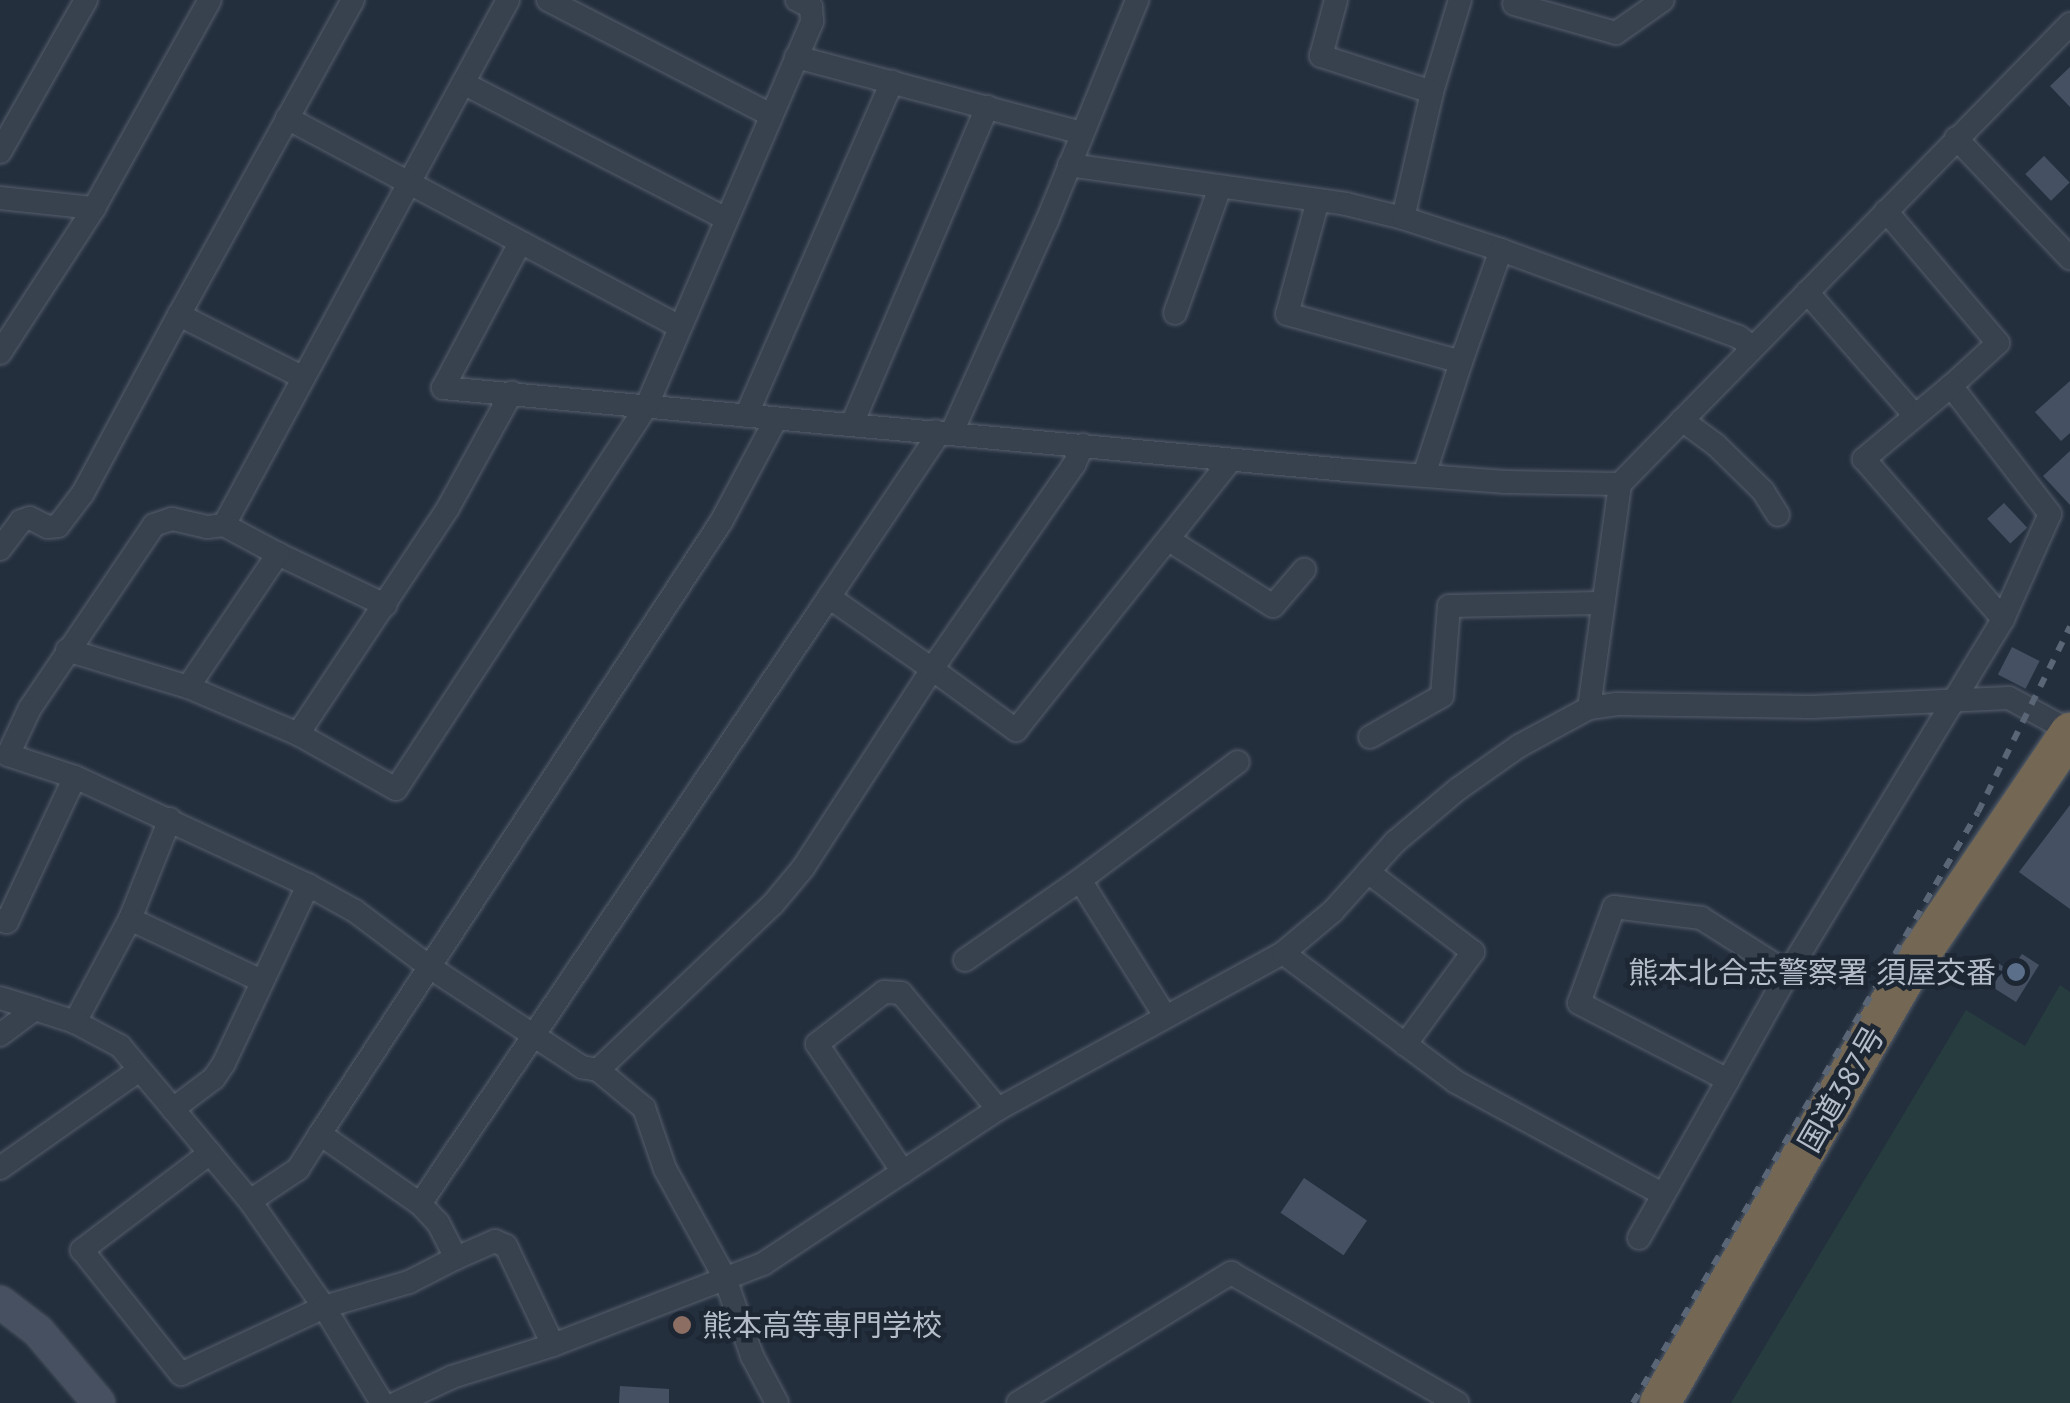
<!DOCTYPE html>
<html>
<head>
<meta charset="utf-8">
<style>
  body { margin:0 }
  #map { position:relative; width:2070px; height:1403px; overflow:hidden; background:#242f3e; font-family:"PT Sans","Noto Sans JP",sans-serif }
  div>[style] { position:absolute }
  .green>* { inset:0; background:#263c3f }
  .building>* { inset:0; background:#455162; transform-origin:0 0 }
  .roads { filter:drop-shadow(0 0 2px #565f6c) drop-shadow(0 0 2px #565f6c) }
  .street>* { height:22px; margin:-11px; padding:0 11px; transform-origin:11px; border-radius:11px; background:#38414e }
  .secondary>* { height:30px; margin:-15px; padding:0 15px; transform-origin:15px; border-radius:15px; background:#465061 }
  .highway>* { height:40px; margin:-20px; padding:0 20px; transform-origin:20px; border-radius:20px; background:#746855 }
  .rail>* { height:6px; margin-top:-3px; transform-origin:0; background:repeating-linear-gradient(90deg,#5a6575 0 10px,transparent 0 20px) }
  .dots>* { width:28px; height:28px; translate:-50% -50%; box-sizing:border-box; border:5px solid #1d2633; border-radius:50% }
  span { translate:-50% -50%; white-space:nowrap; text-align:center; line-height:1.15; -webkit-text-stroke:9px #1d2633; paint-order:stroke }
  .poi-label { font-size:30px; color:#b4bcc9 }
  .right { translate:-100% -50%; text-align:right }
  .left { translate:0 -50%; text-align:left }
  .street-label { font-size:30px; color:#b4bcc9 }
</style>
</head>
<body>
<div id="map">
  <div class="green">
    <i style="clip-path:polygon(2060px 985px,2070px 992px,2070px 1403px,1731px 1403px,1966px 1010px,2025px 1046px)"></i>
  </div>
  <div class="building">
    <i style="clip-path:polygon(2070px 67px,2070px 107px,2050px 86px)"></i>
    <i style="left:2044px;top:156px;width:37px;height:26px;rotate:46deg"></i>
    <i style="clip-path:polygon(2070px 381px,2070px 433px,2061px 441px,2035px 412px)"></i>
    <i style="clip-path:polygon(2070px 451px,2070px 505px,2043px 476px)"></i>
    <i style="left:2004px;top:503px;width:34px;height:23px;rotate:47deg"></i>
    <i style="left:2012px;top:647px;width:31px;height:31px;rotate:27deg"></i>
    <i style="clip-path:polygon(2070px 805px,2070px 909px,2019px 872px)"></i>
    <i style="clip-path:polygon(2022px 954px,2039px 965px,2016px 1002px,1986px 983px,1998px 963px,2010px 971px)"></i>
    <i style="left:1304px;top:1178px;width:76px;height:42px;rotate:34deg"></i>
    <i style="clip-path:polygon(620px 1386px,669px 1389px,669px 1403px,619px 1403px)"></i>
  </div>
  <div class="roads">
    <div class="street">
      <i style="left:508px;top:0;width:597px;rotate:118.41deg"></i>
      <i style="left:224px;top:525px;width:17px;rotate:173deg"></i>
      <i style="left:207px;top:527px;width:36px;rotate:-167deg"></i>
      <i style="left:172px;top:519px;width:19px;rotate:162deg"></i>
      <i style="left:154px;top:525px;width:221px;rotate:124.1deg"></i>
      <i style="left:30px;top:708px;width:52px;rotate:115.1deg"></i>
      <i style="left:8px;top:755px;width:71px;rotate:18.2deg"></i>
      <i style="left:75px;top:777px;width:257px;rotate:24.9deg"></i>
      <i style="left:308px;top:885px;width:54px;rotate:29deg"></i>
      <i style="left:355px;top:911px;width:95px;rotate:36.9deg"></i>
      <i style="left:431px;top:968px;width:181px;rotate:33.3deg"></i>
      <i style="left:582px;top:1067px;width:16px;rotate:11deg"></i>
      <i style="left:598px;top:1070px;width:241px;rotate:-43.5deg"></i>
      <i style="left:773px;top:904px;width:47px;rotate:-50.2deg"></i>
      <i style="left:803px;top:868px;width:237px;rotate:-57deg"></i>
      <i style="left:932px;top:669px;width:104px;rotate:36deg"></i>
      <i style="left:1016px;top:730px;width:345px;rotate:-51.5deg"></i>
      <i style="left:548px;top:0;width:251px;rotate:27.3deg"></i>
      <i style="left:1514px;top:4px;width:106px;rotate:15.9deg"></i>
      <i style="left:1616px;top:33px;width:57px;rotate:-35.1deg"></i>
      <i style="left:796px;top:57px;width:296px;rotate:14.9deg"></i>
      <i style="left:463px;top:83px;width:296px;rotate:27.3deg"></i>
      <i style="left:1432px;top:92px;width:96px;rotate:-73.1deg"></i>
      <i style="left:287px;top:118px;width:444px;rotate:28deg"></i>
      <i style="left:1956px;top:138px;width:166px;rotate:46.5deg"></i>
      <i style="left:0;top:152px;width:175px;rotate:-60.5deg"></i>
      <i style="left:1069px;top:165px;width:280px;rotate:8deg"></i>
      <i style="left:1346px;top:204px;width:59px;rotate:13.8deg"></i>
      <i style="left:1403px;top:218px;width:129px;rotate:-77deg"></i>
      <i style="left:1432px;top:92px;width:117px;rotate:-162deg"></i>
      <i style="left:1321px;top:56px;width:58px;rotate:-75deg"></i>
      <i style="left:0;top:198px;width:95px;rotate:6.1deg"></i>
      <i style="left:94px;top:208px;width:238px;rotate:-60.9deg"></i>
      <i style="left:1318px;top:200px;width:118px;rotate:105.2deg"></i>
      <i style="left:1287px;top:314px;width:180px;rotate:15.4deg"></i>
      <i style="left:1461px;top:362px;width:119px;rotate:108.1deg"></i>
      <i style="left:1886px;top:211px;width:173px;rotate:49.7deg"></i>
      <i style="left:1998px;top:343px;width:64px;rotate:137.5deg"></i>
      <i style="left:1403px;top:218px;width:103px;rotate:18.1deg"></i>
      <i style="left:1501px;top:250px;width:119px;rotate:109.7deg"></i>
      <i style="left:520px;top:243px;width:164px;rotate:118deg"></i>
      <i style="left:443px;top:388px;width:907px;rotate:5.19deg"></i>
      <i style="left:1346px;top:470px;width:160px;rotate:4.3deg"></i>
      <i style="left:1506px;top:482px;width:114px;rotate:1deg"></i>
      <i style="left:1620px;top:484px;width:644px;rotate:-45.63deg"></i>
      <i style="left:1501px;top:250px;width:253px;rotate:20.1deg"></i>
      <i style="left:1739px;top:337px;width:16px;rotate:38deg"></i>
      <i style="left:1807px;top:292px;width:164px;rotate:48.9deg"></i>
      <i style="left:1175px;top:313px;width:134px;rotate:-70.3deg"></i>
      <i style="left:0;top:353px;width:173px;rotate:-57deg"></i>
      <i style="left:302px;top:377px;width:138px;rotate:-153.2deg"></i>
      <i style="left:179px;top:315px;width:360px;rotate:-61.1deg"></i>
      <i style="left:746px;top:416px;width:365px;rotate:-66.4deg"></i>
      <i style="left:1682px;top:420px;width:42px;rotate:36.3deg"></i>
      <i style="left:1716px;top:445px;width:66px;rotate:44.4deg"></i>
      <i style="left:1763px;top:491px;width:28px;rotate:58deg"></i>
      <i style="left:852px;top:424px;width:345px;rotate:-66.9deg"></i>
      <i style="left:952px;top:432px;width:231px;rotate:-65.8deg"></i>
      <i style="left:1047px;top:221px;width:239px;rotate:-67.8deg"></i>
      <i style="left:1169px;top:540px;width:123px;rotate:32.4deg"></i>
      <i style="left:1273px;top:606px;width:48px;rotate:-49.3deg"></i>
      <i style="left:0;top:549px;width:35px;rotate:-53deg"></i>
      <i style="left:21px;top:521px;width:9px;rotate:-18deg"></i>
      <i style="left:30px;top:518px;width:20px;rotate:27deg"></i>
      <i style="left:48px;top:527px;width:10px;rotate:-6deg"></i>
      <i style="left:58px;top:526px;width:41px;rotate:-52.9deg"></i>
      <i style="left:83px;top:493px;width:202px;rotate:-61.7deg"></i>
      <i style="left:278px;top:554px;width:119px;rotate:25.5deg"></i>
      <i style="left:829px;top:597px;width:187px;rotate:-56.1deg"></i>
      <i style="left:933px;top:442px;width:11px;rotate:-80deg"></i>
      <i style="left:67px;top:650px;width:127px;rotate:17deg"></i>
      <i style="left:188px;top:687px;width:120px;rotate:23.1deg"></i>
      <i style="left:298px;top:734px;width:271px;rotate:-56.4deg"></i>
      <i style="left:448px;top:508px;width:132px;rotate:-61.1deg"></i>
      <i style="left:188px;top:687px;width:161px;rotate:-55.9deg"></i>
      <i style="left:278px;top:554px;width:61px;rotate:-151.8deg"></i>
      <i style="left:1589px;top:708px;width:226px;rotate:-82.1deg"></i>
      <i style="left:298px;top:734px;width:112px;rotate:29.3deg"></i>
      <i style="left:396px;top:789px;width:459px;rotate:-56.8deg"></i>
      <i style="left:647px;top:405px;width:418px;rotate:-66.7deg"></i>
      <i style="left:812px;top:21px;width:14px;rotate:-94deg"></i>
      <i style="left:811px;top:7px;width:16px;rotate:-153deg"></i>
      <i style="left:1370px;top:737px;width:83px;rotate:-29.7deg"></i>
      <i style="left:1442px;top:696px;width:90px;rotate:-85.6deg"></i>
      <i style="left:1449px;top:606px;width:152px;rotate:-1.1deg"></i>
      <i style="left:170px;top:819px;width:108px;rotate:111.8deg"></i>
      <i style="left:130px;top:919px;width:146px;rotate:25.2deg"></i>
      <i style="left:1368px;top:872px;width:132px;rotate:37.3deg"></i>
      <i style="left:1473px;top:952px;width:115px;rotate:126.2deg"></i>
      <i style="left:130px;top:919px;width:117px;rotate:118.1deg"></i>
      <i style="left:75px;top:1022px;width:51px;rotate:28.1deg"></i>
      <i style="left:120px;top:1046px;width:82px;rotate:49.9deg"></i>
      <i style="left:0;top:920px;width:7px;rotate:16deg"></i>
      <i style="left:7px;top:922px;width:160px;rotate:-64.9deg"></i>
      <i style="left:1283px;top:953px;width:216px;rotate:36.7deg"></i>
      <i style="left:1456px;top:1082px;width:234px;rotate:28.5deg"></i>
      <i style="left:965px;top:960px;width:140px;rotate:-34.8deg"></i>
      <i style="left:0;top:998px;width:37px;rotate:17deg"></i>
      <i style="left:1165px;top:1016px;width:160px;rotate:-122deg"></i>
      <i style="left:1080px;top:880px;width:197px;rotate:-36.8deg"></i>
      <i style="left:0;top:1035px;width:44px;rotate:-36.6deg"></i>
      <i style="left:35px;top:1009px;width:42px;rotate:18deg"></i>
      <i style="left:598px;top:1070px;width:60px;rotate:39.6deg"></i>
      <i style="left:644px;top:1108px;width:65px;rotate:71deg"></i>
      <i style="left:665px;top:1169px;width:124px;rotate:61.2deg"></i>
      <i style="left:725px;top:1278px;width:83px;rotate:70.9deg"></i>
      <i style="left:752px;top:1356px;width:53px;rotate:62deg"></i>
      <i style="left:1728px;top:1080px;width:123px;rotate:-60.7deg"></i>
      <i style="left:210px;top:1153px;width:161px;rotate:142.8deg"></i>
      <i style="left:82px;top:1250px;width:159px;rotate:51.4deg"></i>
      <i style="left:181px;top:1374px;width:158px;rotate:-25.1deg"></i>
      <i style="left:324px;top:1307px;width:129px;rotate:-124.9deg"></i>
      <i style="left:250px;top:1201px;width:58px;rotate:-33.7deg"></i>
      <i style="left:298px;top:1169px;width:41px;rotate:-57.8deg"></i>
      <i style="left:0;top:1168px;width:169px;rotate:-35.1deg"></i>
      <i style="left:903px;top:1172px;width:154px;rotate:-123.9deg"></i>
      <i style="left:817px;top:1044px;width:85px;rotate:-37.8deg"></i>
      <i style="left:884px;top:992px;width:17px;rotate:3deg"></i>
      <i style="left:901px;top:993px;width:151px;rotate:50.1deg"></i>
      <i style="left:250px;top:1201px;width:120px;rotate:-129.9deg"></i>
      <i style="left:173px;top:1109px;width:51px;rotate:-37.1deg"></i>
      <i style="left:214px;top:1078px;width:18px;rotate:-56deg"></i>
      <i style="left:224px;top:1063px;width:197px;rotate:-64.7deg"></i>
      <i style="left:420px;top:1204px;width:732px;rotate:-56.03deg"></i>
      <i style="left:829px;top:597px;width:126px;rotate:35deg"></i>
      <i style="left:932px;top:669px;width:249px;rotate:-55.2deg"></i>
      <i style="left:1074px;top:465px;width:22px;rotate:-66deg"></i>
      <i style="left:1639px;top:1238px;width:181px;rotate:-60.6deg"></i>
      <i style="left:1728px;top:1080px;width:168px;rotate:-152.7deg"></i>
      <i style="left:1579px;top:1003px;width:102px;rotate:-70deg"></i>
      <i style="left:1614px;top:907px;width:88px;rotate:7.2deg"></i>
      <i style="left:1701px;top:918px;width:103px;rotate:32.3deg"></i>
      <i style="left:1788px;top:973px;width:414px;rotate:-58.7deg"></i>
      <i style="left:2003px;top:619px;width:115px;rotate:-65.9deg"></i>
      <i style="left:2050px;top:514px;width:162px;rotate:-127.7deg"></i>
      <i style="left:1951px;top:386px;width:114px;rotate:140deg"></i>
      <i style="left:1864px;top:459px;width:212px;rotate:49deg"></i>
      <i style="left:553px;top:1345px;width:110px;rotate:-115.4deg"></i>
      <i style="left:506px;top:1246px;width:12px;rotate:-156deg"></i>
      <i style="left:495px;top:1241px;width:43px;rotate:156.4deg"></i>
      <i style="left:456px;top:1258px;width:39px;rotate:-117deg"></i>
      <i style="left:438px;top:1223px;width:26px;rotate:-133deg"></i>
      <i style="left:420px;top:1204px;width:122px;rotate:-145deg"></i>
      <i style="left:320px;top:1134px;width:732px;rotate:-56.77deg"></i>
      <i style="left:721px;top:522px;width:117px;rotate:-61.9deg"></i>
      <i style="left:382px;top:1403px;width:112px;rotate:-121.1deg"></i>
      <i style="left:324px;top:1307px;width:89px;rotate:-16.4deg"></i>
      <i style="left:409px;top:1282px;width:53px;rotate:-27.1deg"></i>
      <i style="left:397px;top:1403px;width:61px;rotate:-25.3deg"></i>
      <i style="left:452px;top:1377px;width:106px;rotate:-17.6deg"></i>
      <i style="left:553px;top:1345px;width:225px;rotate:-21.1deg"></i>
      <i style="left:763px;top:1264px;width:282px;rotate:-33.4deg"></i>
      <i style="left:998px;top:1109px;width:325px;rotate:-28.7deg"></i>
      <i style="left:1283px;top:953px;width:65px;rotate:-40deg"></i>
      <i style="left:1333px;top:911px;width:93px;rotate:-48.1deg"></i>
      <i style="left:1395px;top:842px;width:82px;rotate:-40.1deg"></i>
      <i style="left:1458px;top:789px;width:75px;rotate:-35.2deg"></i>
      <i style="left:1519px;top:746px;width:80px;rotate:-28.5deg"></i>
      <i style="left:1589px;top:708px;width:27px;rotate:-8deg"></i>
      <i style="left:1616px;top:704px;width:196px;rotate:0.9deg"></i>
      <i style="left:1812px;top:707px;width:197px;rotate:-2.6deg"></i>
      <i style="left:2009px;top:698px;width:69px;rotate:28.4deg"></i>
      <i style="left:1018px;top:1403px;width:250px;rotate:-31.4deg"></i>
      <i style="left:1231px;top:1273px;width:261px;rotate:29.9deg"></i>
    </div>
    <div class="secondary">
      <i style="left:0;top:1302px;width:48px;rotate:37.3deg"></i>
      <i style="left:38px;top:1331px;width:94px;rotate:49.7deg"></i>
    </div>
    <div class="highway">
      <i style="left:1660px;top:1403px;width:490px;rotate:-60.1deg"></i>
      <i style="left:1904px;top:978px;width:296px;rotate:-55.9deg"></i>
    </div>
  </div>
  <div class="rail">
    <i style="left:1633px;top:1403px;width:684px;rotate:-59.73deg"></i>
    <i style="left:1978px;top:812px;width:207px;rotate:-63.6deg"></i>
  </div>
  <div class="dots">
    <i style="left:2016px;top:972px;background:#5c6f8a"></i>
    <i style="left:682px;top:1325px;background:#8d6e63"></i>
  </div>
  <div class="poi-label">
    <span class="right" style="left:1996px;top:972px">熊本北合志警察署 須屋交番</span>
    <span class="left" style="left:702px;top:1325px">熊本高等専門学校</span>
  </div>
  <div class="street-label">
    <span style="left:1841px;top:1089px;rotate:-60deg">国道387号</span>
  </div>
</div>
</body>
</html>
